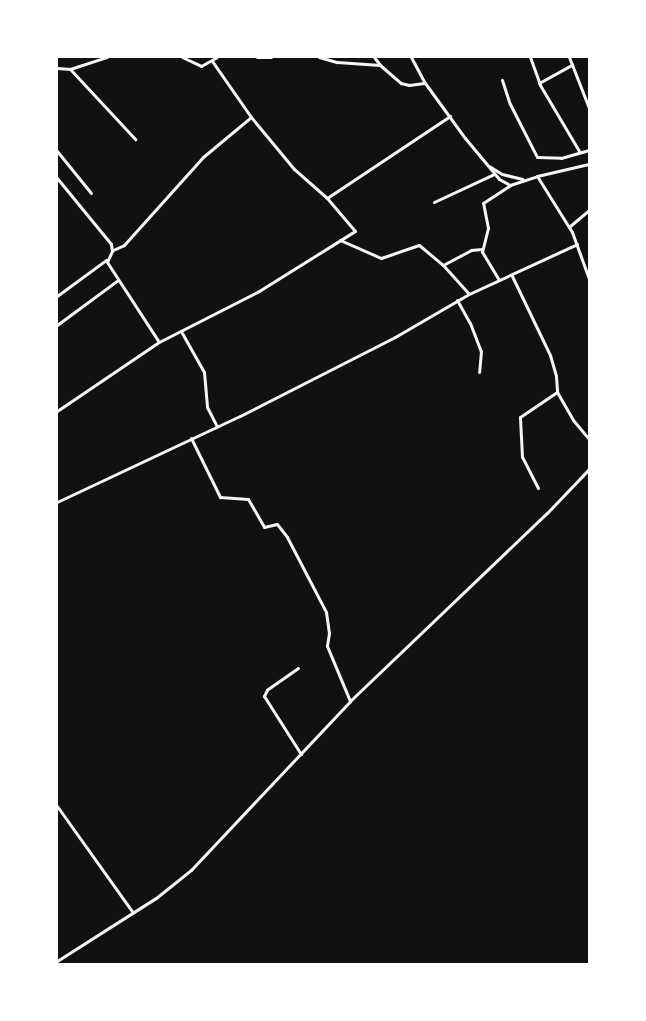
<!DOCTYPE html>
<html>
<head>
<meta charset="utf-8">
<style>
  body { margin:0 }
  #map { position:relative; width:646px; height:1021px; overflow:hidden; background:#111; font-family:"DejaVu Sans",sans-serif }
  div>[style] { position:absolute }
  .minor>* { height:3px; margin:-1.5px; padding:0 1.5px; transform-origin:1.5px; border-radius:1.5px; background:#f5f5f5 }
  span { translate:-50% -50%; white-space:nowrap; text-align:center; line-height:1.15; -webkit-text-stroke:6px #fff; paint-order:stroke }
  .frame { position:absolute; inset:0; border:58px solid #fff; pointer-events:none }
</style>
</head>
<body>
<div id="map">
  <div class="minor">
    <i style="left:182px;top:57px;width:21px;rotate:25deg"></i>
    <i style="left:201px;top:66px;width:18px;rotate:-29deg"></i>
    <i style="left:257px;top:57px;width:14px"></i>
    <i style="left:319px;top:57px;width:19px;rotate:16deg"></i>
    <i style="left:337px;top:62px;width:43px;rotate:4deg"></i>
    <i style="left:374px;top:57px;width:10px;rotate:53deg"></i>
    <i style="left:380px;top:65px;width:28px;rotate:41deg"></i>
    <i style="left:401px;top:83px;width:8px;rotate:14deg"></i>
    <i style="left:409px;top:85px;width:15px;rotate:-8deg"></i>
    <i style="left:411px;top:57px;width:30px;rotate:62deg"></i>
    <i style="left:425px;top:83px;width:68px;rotate:54deg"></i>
    <i style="left:465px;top:138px;width:53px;rotate:50.3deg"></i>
    <i style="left:499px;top:179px;width:13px;rotate:29deg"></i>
    <i style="left:510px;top:185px;width:28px;rotate:-18deg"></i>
    <i style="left:537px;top:176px;width:66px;rotate:58deg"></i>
    <i style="left:572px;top:232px;width:50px;rotate:70.1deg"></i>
    <i style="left:530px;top:57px;width:30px;rotate:70deg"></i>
    <i style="left:540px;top:85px;width:77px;rotate:59.4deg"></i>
    <i style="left:569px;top:57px;width:55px;rotate:68.6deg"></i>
    <i style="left:57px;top:68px;width:13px;rotate:4deg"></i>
    <i style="left:70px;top:69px;width:39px;rotate:-18deg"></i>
    <i style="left:70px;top:69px;width:96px;rotate:47.1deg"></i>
    <i style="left:502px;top:80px;width:25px;rotate:72deg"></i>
    <i style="left:510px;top:104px;width:59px;rotate:63deg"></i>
    <i style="left:537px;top:157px;width:24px;rotate:2deg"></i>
    <i style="left:561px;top:158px;width:29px;rotate:-16deg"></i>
    <i style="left:539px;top:83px;width:38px;rotate:-29deg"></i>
    <i style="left:57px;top:151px;width:54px;rotate:51deg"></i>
    <i style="left:489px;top:166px;width:15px;rotate:32deg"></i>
    <i style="left:502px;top:174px;width:21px;rotate:14deg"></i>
    <i style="left:537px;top:176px;width:53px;rotate:-13deg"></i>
    <i style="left:57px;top:178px;width:85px;rotate:50.7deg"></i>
    <i style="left:111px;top:244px;width:7px;rotate:82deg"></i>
    <i style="left:112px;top:251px;width:12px;rotate:114deg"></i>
    <i style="left:107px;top:262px;width:95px;rotate:57deg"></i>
    <i style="left:327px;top:198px;width:148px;rotate:-33.7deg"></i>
    <i style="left:434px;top:202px;width:66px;rotate:-25deg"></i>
    <i style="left:570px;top:226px;width:25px;rotate:-40deg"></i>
    <i style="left:340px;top:240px;width:45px;rotate:23.7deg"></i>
    <i style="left:381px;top:258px;width:40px;rotate:-18.9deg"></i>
    <i style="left:419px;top:245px;width:31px;rotate:40deg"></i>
    <i style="left:443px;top:265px;width:32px;rotate:-28deg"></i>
    <i style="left:471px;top:250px;width:11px;rotate:-5deg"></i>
    <i style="left:113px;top:250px;width:12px;rotate:-24deg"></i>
    <i style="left:124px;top:245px;width:118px;rotate:-48.1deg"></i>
    <i style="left:203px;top:157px;width:62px;rotate:-39.8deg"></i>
    <i style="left:443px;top:265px;width:39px;rotate:48deg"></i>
    <i style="left:512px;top:276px;width:88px;rotate:64.3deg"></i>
    <i style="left:550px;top:355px;width:22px;rotate:74deg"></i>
    <i style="left:556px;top:376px;width:16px;rotate:86deg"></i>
    <i style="left:557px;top:392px;width:32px;rotate:60deg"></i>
    <i style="left:573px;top:420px;width:25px;rotate:50deg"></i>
    <i style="left:499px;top:280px;width:33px;rotate:-121deg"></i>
    <i style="left:482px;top:252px;width:25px;rotate:-76deg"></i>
    <i style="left:488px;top:228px;width:25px;rotate:-101deg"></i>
    <i style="left:483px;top:203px;width:31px;rotate:-33deg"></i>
    <i style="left:57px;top:296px;width:61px;rotate:-36.3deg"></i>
    <i style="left:457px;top:300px;width:26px;rotate:61deg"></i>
    <i style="left:470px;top:323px;width:30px;rotate:69deg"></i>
    <i style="left:481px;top:351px;width:21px;rotate:95deg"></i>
    <i style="left:57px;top:325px;width:76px;rotate:-36.4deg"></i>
    <i style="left:182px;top:333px;width:45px;rotate:60.6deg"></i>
    <i style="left:204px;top:372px;width:35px;rotate:85deg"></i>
    <i style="left:207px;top:407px;width:22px;rotate:63deg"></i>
    <i style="left:57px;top:411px;width:123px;rotate:-34.1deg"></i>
    <i style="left:159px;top:342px;width:112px;rotate:-27deg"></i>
    <i style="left:259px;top:291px;width:113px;rotate:-32deg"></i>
    <i style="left:355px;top:231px;width:43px;rotate:-130.3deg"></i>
    <i style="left:327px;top:198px;width:44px;rotate:-138.7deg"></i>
    <i style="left:294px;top:169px;width:67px;rotate:-129.6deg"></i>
    <i style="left:251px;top:117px;width:68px;rotate:-124.9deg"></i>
    <i style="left:191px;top:438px;width:66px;rotate:63.8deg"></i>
    <i style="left:220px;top:497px;width:28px;rotate:4deg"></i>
    <i style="left:248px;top:499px;width:32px;rotate:60deg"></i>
    <i style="left:264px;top:527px;width:13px;rotate:-13deg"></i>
    <i style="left:277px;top:524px;width:16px;rotate:52deg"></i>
    <i style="left:287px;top:537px;width:85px;rotate:62.5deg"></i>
    <i style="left:326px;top:612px;width:21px;rotate:82deg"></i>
    <i style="left:329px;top:633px;width:13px;rotate:99deg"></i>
    <i style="left:327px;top:646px;width:60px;rotate:67.3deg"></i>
    <i style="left:538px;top:488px;width:35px;rotate:-117deg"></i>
    <i style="left:522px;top:457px;width:40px;rotate:-92.9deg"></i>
    <i style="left:520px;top:417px;width:45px;rotate:-34deg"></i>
    <i style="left:57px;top:502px;width:202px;rotate:-25.2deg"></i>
    <i style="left:240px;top:416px;width:174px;rotate:-27deg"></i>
    <i style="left:395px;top:337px;width:86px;rotate:-30.2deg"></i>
    <i style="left:469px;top:294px;width:119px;rotate:-24.8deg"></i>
    <i style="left:298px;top:668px;width:38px;rotate:145deg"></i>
    <i style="left:267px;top:690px;width:7px;rotate:117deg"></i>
    <i style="left:264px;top:696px;width:69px;rotate:57.5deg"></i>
    <i style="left:57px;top:806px;width:129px;rotate:54.5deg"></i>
    <i style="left:57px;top:961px;width:117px;rotate:-32.5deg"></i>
    <i style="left:156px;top:898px;width:45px;rotate:-38.7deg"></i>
    <i style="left:191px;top:870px;width:232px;rotate:-46.7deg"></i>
    <i style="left:350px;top:701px;width:272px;rotate:-43.7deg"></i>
    <i style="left:547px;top:513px;width:61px;rotate:-46.3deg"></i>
  </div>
  <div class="frame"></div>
</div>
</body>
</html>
